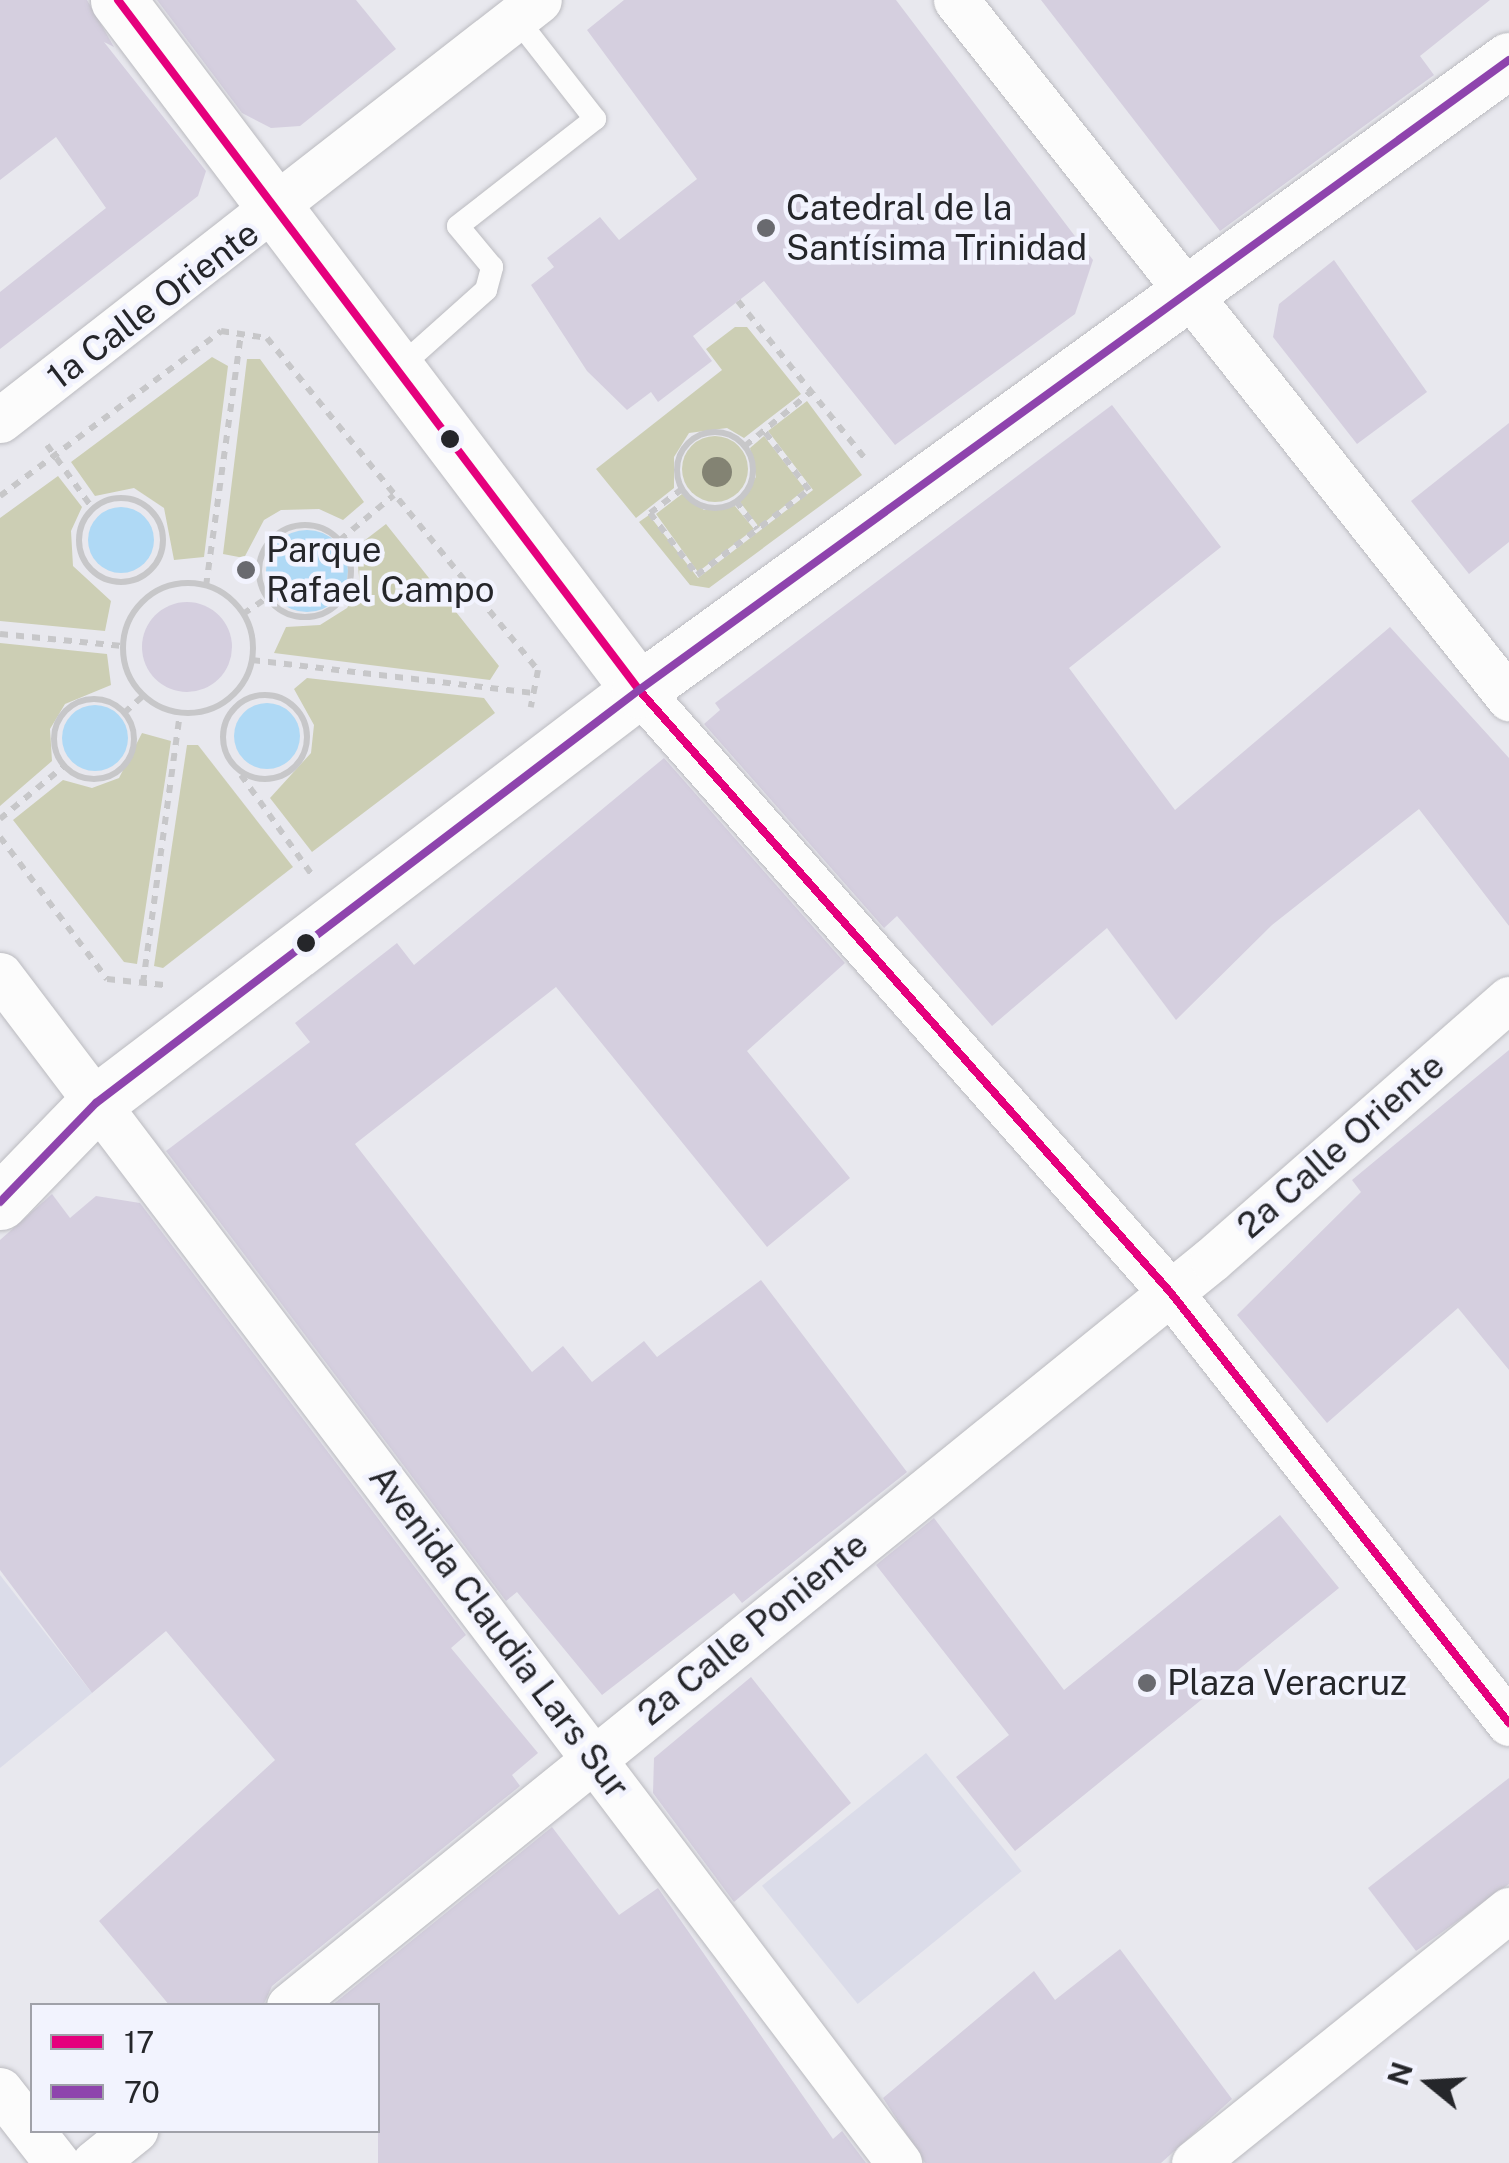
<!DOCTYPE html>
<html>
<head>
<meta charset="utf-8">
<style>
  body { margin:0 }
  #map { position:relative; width:1509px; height:2163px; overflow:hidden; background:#e8e8ee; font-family:"Public Sans",sans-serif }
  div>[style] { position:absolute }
  .built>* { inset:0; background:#dbdce9; transform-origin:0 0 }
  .green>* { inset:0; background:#ccceb4 }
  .round { border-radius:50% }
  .water>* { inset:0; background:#afd9f5 }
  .building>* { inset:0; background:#d5cfdf }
  .path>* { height:6px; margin-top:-3px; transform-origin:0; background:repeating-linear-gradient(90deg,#c7c7c9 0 8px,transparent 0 16px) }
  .path>.ring { margin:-3px; padding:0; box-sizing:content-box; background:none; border:6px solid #c7c7c9; border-radius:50% }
  .roads { filter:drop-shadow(0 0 2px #bbbbc0) drop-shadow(0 0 2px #bbbbc0) }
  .lane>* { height:22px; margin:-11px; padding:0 11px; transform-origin:11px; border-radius:11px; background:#fcfcfc }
  .street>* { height:45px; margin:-22.5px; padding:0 22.5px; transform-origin:22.5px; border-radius:22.5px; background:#fcfcfc }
  .secondary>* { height:55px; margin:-27.5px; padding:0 27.5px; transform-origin:27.5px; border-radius:27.5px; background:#fcfcfc }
  .bus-1>* { height:8px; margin:-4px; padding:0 4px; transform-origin:4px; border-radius:4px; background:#e5007d }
  .bus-2>* { height:8px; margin:-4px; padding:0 4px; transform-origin:4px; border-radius:4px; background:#8e44ad }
  .trees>* { width:30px; height:30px; margin:-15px; border-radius:50%; background:#838373 }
  .dots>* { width:28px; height:28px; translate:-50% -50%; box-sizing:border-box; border:5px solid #f2f3fe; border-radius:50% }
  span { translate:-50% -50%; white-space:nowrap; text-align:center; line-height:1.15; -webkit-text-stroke:9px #f2f3fe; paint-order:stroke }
  .poi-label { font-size:35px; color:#25262a }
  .left { translate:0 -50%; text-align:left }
  .street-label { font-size:35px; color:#25262a }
  .legend { position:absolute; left:30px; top:2003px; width:350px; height:130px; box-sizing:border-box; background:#f2f3fe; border:2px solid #a0a1a9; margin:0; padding:12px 18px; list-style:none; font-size:30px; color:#25262a }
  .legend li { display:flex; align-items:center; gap:20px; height:50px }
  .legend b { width:50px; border:2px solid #a0a1a9 }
  .north { position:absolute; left:1379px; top:2033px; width:100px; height:100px; -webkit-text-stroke:8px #f2f3fe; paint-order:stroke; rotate:288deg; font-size:28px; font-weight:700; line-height:40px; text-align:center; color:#25262a }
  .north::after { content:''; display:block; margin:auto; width:35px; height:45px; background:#25262a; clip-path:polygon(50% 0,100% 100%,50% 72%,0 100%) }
</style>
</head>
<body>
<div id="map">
  <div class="built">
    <i style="clip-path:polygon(0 1575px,92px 1693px,0 1768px)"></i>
    <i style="left:926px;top:1753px;width:152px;height:211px;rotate:51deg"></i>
  </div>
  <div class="green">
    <i style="clip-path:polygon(735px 327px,747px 327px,801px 394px,744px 438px,727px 428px,689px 433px,674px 457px,674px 488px,636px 518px,596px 469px,722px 370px,706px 349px)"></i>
    <i style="clip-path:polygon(212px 357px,228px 366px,204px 557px,174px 560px,164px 508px,134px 488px,95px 496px,71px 462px)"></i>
    <i style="clip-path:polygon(247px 359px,260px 359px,364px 502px,343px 520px,319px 509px,281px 510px,264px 520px,244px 558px,223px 554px)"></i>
    <i style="clip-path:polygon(807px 401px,862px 475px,709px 588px,690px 585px,639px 522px,649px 515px,698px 578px,813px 490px,768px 431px)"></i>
    <i style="clip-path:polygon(764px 436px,805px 489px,759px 527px,740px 502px,756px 477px,750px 448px)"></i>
    <i class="round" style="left:682px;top:436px;width:66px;height:66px"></i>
    <i style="clip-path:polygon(58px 476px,82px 507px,71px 531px,73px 566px,111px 601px,105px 631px,0 621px,0 518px)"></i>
    <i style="clip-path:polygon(682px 494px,704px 510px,735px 506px,754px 529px,698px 572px,656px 514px)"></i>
    <i style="clip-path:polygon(386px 524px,499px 666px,490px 680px,274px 653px,286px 627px,320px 625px,347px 608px,360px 586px,356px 547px)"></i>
    <i style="clip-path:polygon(0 643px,107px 654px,111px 685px,65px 704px,50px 729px,52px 761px,0 806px)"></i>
    <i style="clip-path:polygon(307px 678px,484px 698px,495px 713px,312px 852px,270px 798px,311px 753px,314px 725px,294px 689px)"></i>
    <i style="clip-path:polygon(142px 733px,171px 741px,137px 964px,124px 962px,13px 820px,63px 780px,92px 788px,119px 778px)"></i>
    <i style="clip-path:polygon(187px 745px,198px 745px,293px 867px,163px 968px,154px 966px)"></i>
  </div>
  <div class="water">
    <i class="round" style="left:88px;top:507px;width:66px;height:66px"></i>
    <i class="round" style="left:266px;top:530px;width:82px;height:82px"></i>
    <i class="round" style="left:234px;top:703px;width:66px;height:66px"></i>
    <i class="round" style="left:62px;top:705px;width:66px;height:66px"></i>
  </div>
  <div class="building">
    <i style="clip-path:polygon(0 0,87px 0,114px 47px,104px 42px,206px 171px,198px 196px,0 349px,0 292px,106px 208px,56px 137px,0 180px)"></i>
    <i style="clip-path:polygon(157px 0,356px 0,396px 49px,300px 126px,271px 128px,242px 113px)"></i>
    <i style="clip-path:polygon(624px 0,896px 0,1093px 260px,1075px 314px,895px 445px,764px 281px,693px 336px,712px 361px,658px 402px,651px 392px,627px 410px,587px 371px,531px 285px,554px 267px,547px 258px,600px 217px,619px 240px,697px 179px,587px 30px)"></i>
    <i style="clip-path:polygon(1041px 0,1490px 0,1420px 56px,1434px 75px,1220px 231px)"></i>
    <i style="clip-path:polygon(1334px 260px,1427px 392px,1357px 444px,1273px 337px,1279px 304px)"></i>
    <i style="clip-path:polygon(1112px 405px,1221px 547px,1069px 668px,1175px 810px,1390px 627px,1509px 758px,1509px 926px,1419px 809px,1272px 925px,1176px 1020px,1107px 928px,992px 1026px,897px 916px,884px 928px,704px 724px,720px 710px,715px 703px)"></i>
    <i style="clip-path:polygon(1509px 423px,1509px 542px,1469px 574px,1411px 501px)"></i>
    <i class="round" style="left:142px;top:602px;width:90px;height:90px"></i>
    <i style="clip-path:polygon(664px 758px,845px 963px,747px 1051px,850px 1178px,767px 1247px,556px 987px,355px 1144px,532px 1372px,563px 1346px,592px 1382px,644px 1341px,657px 1357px,761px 1280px,907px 1472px,742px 1603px,734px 1593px,602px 1695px,517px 1592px,506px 1601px,166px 1151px,310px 1042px,295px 1023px,397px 943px,414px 965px)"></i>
    <i style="clip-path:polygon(1509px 1050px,1509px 1370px,1458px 1308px,1327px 1423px,1237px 1315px,1361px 1192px,1352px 1180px)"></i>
    <i style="clip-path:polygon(52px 1194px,70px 1218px,96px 1196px,140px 1203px,466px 1635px,451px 1648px,538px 1753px,512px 1775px,520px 1786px,272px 1986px,263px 2006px,170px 2006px,99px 1921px,275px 1760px,166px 1631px,92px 1693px,0 1570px,0 1240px)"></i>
    <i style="clip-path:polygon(1280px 1515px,1339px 1588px,1015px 1851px,956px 1777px,1009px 1735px,876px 1565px,934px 1518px,1064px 1690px)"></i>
    <i style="clip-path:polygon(751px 1677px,851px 1803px,734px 1902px,653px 1793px,654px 1758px)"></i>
    <i style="clip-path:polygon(1509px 1778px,1509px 1884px,1416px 1951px,1368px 1888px)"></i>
    <i style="clip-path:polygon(552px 1827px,619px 1915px,658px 1888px,833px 2139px,842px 2131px,866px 2163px,378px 2163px,378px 2006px,331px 2006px)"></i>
    <i style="clip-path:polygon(1120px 1949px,1232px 2099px,1161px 2163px,925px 2163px,883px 2098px,1034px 1971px,1055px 2000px)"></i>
  </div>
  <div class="path">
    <i style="left:738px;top:301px;width:207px;rotate:51.1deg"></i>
    <i class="ring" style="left:677px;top:432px;width:70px;height:70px"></i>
    <i style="left:47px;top:445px;width:79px;rotate:54.3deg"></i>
    <i style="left:745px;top:446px;width:87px;rotate:-39.4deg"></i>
    <i style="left:682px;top:489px;width:40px;rotate:143deg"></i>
    <i style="left:650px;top:513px;width:78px;rotate:52.8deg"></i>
    <i style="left:697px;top:575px;width:141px;rotate:-37.2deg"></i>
    <i style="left:809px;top:490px;width:74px;rotate:-127.3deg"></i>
    <i style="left:0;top:496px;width:276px;rotate:-36.7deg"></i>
    <i style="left:221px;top:331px;width:47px;rotate:8.7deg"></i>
    <i style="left:267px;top:338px;width:429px;rotate:50.8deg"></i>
    <i style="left:538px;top:670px;width:38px;rotate:101deg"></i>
    <i class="ring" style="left:79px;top:498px;width:78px;height:78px"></i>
    <i style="left:736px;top:501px;width:35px;rotate:53deg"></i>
    <i class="ring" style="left:259px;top:525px;width:86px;height:86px"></i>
    <i style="left:340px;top:540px;width:70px;rotate:-39.8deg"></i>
    <i class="ring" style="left:123px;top:583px;width:124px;height:124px"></i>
    <i style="left:206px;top:586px;width:253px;rotate:-82.1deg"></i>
    <i style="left:243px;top:614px;width:29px;rotate:-34deg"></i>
    <i style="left:0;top:634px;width:123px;rotate:5.6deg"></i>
    <i style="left:252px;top:660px;width:284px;rotate:6.7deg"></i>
    <i class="ring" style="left:223px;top:695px;width:78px;height:78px"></i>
    <i class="ring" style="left:54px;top:699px;width:74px;height:74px"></i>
    <i style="left:124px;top:713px;width:25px;rotate:-42deg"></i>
    <i style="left:241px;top:775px;width:123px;rotate:54.6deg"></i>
    <i style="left:0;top:819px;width:83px;rotate:-39.6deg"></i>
    <i style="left:0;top:837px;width:178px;rotate:53deg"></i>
    <i style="left:107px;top:979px;width:57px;rotate:6deg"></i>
    <i style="left:143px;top:983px;width:272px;rotate:-82.2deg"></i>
  </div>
  <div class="roads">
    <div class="lane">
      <i style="left:401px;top:366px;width:114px;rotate:-41.8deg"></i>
      <i style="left:486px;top:290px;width:24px;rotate:-75deg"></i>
      <i style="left:492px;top:267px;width:53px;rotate:-129.7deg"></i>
      <i style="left:458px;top:226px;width:174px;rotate:-38deg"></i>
      <i style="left:595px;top:119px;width:128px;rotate:-128deg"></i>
    </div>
    <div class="street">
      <i style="left:956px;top:0;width:891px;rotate:51.61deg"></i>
      <i style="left:0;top:420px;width:683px;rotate:-37.93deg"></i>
      <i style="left:639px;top:690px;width:804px;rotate:48.58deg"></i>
      <i style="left:1171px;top:1293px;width:547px;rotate:51.83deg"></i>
      <i style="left:0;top:975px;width:1490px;rotate:52.88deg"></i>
      <i style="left:289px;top:2006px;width:1187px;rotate:-38.98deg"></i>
      <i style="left:1212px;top:1259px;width:395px;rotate:-41.2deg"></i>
      <i style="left:0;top:2090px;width:93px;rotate:52deg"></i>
      <i style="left:94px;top:2163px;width:53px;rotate:-38.8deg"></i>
      <i style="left:1194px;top:2163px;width:404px;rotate:-38.8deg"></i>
    </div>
    <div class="secondary">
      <i style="left:118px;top:0;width:865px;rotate:52.94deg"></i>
      <i style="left:0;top:1202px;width:138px;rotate:-45.9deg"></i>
      <i style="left:96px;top:1103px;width:682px;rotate:-37.26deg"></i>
      <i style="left:639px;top:690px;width:1074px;rotate:-35.91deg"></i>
    </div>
  </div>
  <div class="bus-1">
    <i style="left:118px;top:0;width:865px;rotate:52.94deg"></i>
    <i style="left:639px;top:690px;width:804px;rotate:48.58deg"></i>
    <i style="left:1171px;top:1293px;width:547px;rotate:51.83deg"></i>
  </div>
  <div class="bus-2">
    <i style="left:0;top:1202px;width:138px;rotate:-45.9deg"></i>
    <i style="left:96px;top:1103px;width:682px;rotate:-37.26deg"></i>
    <i style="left:639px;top:690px;width:1074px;rotate:-35.91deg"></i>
  </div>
  <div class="trees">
    <i style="left:717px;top:472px"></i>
  </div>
  <div class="dots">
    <i style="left:766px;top:228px;background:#696a6f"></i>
    <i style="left:450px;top:439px;background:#25262a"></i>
    <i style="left:246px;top:570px;background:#696a6f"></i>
    <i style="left:306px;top:943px;background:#25262a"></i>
    <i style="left:1147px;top:1683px;background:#696a6f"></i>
  </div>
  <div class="poi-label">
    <span class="left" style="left:786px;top:228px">Catedral de la<br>Santísima Trinidad</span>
    <span class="left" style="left:266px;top:570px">Parque<br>Rafael Campo</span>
    <span class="left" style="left:1167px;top:1683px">Plaza Veracruz</span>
  </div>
  <div class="street-label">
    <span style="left:153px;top:305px;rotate:-37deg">1a Calle Oriente</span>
    <span style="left:1341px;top:1146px;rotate:-41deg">2a Calle Oriente</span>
    <span style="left:753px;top:1629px;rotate:-39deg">2a Calle Poniente</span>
    <span style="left:499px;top:1632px;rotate:53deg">Avenida Claudia Lars Sur</span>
  </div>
  <ul class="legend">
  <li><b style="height:12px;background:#e5007d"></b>17</li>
  <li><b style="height:12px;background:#8e44ad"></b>70</li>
  </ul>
  <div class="north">N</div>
</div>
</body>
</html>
